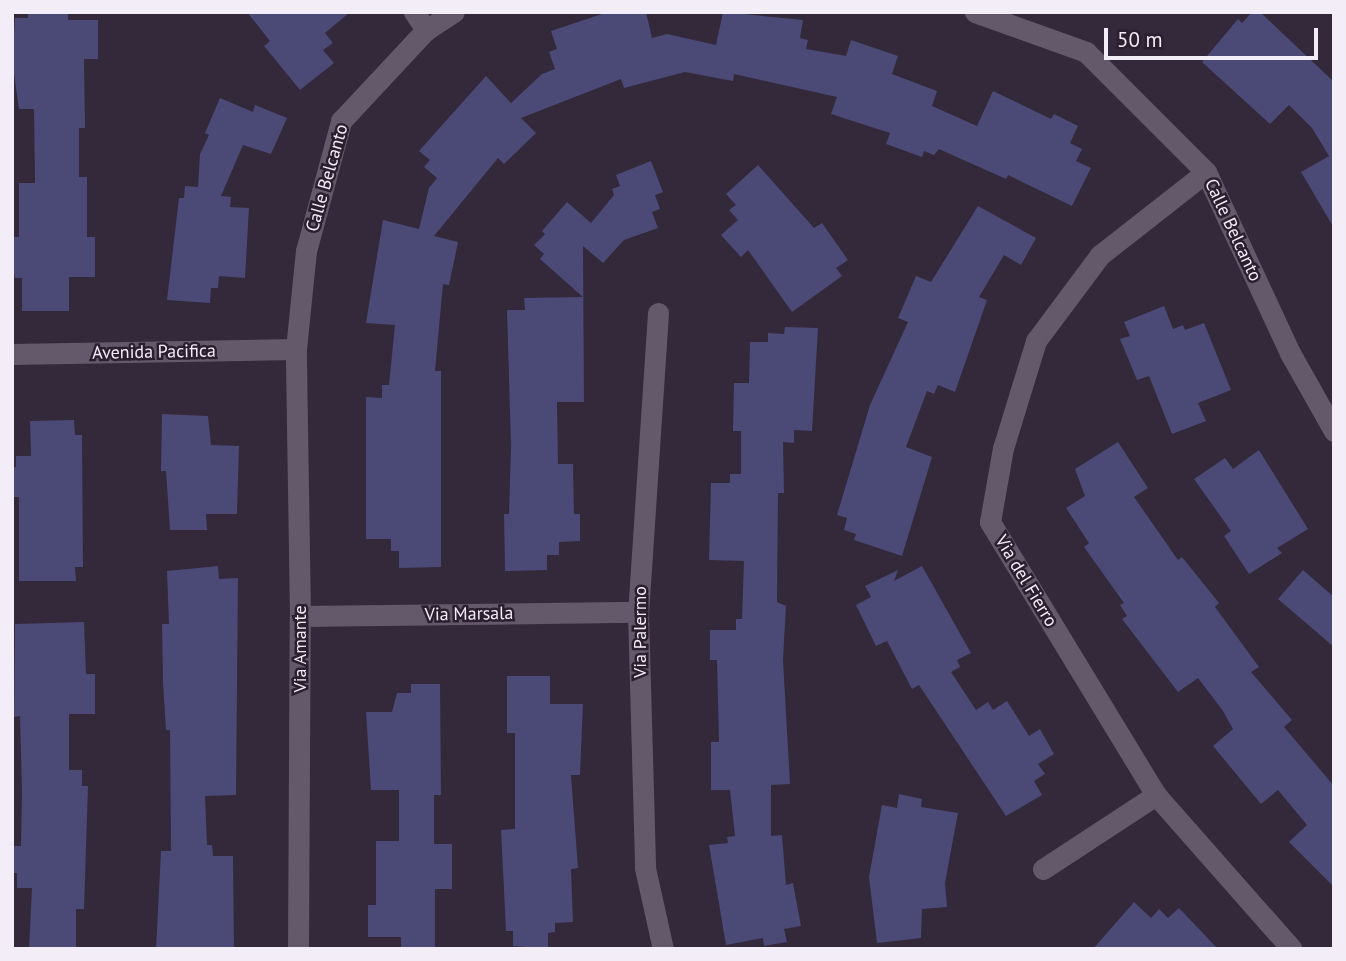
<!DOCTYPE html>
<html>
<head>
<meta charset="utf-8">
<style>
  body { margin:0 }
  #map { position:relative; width:1346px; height:961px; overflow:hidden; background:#33293a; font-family:"PT Sans",sans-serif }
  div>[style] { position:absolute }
  .building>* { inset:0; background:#4b4976 }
  .minor>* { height:21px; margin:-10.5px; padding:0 10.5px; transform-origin:10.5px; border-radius:10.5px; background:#64586b }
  span { translate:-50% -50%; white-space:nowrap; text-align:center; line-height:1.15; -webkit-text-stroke:5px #291f2f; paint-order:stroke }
  .street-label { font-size:18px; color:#f3edf8 }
  .frame { position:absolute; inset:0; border:14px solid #f3edf8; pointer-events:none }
  .scale { position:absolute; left:1104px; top:28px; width:214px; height:32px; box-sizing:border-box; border:4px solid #f3edf8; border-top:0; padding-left:9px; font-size:21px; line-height:24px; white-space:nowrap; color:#f3edf8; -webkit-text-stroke:5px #291f2f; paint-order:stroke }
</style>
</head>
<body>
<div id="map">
  <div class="building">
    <i style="clip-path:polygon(28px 12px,68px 12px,68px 20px,98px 20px,98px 59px,84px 59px,85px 128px,79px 128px,79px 177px,87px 177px,87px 237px,95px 237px,95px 277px,69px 277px,69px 311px,22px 311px,22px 278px,15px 278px,12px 264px,12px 237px,19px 237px,19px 183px,35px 183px,34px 109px,19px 109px,12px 60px,15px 18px,28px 18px)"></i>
    <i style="clip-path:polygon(247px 12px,350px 12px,325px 33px,333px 43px,323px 50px,334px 63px,300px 90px,264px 46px,270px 41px)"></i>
    <i style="clip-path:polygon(608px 12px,646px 12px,652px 38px,667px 34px,716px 45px,723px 12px,803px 20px,800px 38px,808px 40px,806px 49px,846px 56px,851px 40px,898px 56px,892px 74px,937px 91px,932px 106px,977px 126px,993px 91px,1051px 119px,1054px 114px,1078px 126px,1070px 143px,1082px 149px,1076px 161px,1091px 168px,1072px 206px,1008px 175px,1006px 179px,939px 149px,934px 155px,924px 151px,922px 157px,886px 144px,890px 133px,831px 114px,837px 97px,734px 74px,733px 81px,685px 72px,624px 88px,621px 79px,521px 118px,536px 133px,504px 164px,498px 158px,434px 236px,458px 242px,449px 285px,443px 284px,435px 371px,441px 371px,441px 567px,399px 568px,399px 551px,391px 551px,391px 539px,366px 539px,366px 397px,382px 398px,382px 385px,389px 385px,395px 325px,366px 323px,383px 220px,419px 229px,429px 188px,437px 178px,424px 167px,430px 160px,419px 151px,486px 76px,511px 103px,542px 74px,555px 69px,549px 52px,557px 49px,551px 31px)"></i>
    <i style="clip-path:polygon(1252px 12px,1260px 12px,1334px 82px,1334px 228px,1301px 172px,1329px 156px,1312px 128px,1289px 105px,1270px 124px,1202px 62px,1238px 19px,1242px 23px)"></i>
    <i style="clip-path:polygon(220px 98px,253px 112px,255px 105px,287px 118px,271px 154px,243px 145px,221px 196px,231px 197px,230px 207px,249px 208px,245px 278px,219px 276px,218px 288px,211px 288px,210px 303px,167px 300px,179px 198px,184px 198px,185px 186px,198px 187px,200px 154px,209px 135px,205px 133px)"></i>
    <i style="clip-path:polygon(651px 161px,663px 192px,655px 195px,660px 209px,652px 212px,658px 228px,624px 240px,603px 263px,583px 246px,584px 402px,557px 402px,558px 464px,573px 464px,574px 514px,580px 514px,580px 541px,559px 542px,559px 555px,547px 555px,547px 570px,505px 571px,504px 514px,509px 514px,511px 446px,507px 310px,525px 310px,524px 298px,583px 297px,540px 259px,544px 254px,534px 245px,545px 234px,542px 231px,567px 202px,591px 223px,614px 195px,612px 189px,620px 186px,616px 175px)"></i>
    <i style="clip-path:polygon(758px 165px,814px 228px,822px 223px,848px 260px,836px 268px,842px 276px,792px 312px,748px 250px,741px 257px,721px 235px,738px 220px,729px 210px,736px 205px,726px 194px)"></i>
    <i style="clip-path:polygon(978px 206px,1036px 238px,1021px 265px,1004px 255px,979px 297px,987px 300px,955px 392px,938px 385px,934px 394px,927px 391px,906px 447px,932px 457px,902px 556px,854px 540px,856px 534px,844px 530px,847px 518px,837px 515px,870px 405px,908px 322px,898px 318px,916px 276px,931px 282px)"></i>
    <i style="clip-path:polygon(1164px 306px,1173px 329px,1183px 325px,1185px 330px,1204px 323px,1231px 390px,1198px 403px,1206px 421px,1172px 434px,1149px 376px,1137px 380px,1120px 339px,1130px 336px,1124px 322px)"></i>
    <i style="clip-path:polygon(785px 327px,818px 328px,812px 431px,794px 430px,794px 443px,783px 442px,784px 493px,778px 493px,777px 602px,786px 606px,783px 660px,790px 784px,771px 785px,771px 836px,782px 835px,786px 885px,793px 883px,801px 926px,784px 929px,787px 942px,764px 946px,763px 938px,726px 945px,709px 845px,728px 843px,727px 837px,735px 836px,730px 790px,711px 790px,711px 742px,719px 742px,717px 660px,710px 660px,710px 630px,736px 630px,736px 619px,742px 619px,744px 561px,709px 560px,711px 483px,730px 483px,730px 474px,741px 474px,741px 431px,733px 431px,734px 383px,749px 383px,750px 342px,768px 342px,768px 333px,784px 334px)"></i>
    <i style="clip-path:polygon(162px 414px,208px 416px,211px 445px,239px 446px,237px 514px,206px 514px,207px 530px,170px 530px,166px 471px,161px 471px)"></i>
    <i style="clip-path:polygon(74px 420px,75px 435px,82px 435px,83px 567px,75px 567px,76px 581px,19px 581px,19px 497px,13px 497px,12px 467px,16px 467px,16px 456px,31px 456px,30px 421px)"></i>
    <i style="clip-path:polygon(1118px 442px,1148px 488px,1134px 497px,1178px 560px,1182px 557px,1219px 603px,1215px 607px,1259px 667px,1251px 672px,1292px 720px,1284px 727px,1334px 786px,1334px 887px,1289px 842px,1307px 825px,1278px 790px,1261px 804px,1213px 746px,1233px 729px,1223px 711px,1198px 678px,1178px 692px,1122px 619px,1127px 616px,1120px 605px,1124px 603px,1084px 547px,1089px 543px,1066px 508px,1085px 496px,1075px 469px)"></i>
    <i style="clip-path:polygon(1259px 450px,1308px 529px,1277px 548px,1282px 553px,1249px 574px,1224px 536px,1231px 531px,1194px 479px,1225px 458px,1233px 469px)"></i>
    <i style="clip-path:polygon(218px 566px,219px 579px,238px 578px,236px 795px,205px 796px,207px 845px,212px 845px,213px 856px,233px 856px,234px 949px,156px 949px,161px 851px,171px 851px,170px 730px,166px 730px,163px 683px,162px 624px,169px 624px,167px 571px)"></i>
    <i style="clip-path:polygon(922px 566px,971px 653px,957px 660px,960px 667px,951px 672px,976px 710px,988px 702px,993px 710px,1007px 701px,1029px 736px,1040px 729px,1054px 754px,1038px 764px,1045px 774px,1034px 781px,1042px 795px,1006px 816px,919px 685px,912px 689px,887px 641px,876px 646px,856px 605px,871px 597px,865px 586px,898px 570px,894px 581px)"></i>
    <i style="clip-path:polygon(1303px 570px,1334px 597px,1334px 647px,1278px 599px)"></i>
    <i style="clip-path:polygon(84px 622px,86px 674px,95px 674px,95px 714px,69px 714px,69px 770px,82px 770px,82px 786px,88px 786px,84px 909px,76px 909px,76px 949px,29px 949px,32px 888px,17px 888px,17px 873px,13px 873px,13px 846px,21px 846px,22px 792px,20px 716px,14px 717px,15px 624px)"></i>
    <i style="clip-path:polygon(507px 676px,550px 676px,550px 704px,583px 704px,580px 775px,571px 775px,578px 868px,571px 869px,573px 922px,555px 923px,555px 932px,548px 933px,548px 949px,513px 946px,513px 931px,506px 931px,501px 830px,515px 829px,515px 733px,507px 733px)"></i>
    <i style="clip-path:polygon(411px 684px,440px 684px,441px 795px,434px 795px,434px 844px,452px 844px,452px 889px,435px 889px,435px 949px,401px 949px,401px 937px,368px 937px,368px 905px,376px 905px,376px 841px,399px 841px,399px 790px,371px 790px,366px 712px,392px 712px,397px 693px,411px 693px)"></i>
    <i style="clip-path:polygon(899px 794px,922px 799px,921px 807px,958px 813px,945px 883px,947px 907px,922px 909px,921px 938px,877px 943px,869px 877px,882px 805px,897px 808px)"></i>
    <i style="clip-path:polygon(1134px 902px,1151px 918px,1159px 909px,1168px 918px,1179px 908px,1218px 949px,1093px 949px)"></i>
  </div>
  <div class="minor">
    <i style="left:414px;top:12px;width:22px;rotate:56deg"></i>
    <i style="left:975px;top:12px;width:118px;rotate:19.8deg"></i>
    <i style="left:1086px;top:52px;width:170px;rotate:45deg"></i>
    <i style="left:1206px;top:172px;width:200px;rotate:65.1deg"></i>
    <i style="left:1290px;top:353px;width:90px;rotate:60.6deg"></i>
    <i style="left:1206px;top:172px;width:135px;rotate:141.9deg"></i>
    <i style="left:1100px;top:255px;width:107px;rotate:126.7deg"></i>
    <i style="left:1036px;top:341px;width:112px;rotate:107.1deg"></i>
    <i style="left:1003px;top:448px;width:75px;rotate:100deg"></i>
    <i style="left:990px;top:522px;width:320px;rotate:58.7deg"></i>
    <i style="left:1156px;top:795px;width:205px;rotate:48.6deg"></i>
    <i style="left:658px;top:313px;width:300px;rotate:93.8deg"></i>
    <i style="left:638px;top:612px;width:256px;rotate:88.4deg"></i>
    <i style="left:645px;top:868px;width:83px;rotate:77.5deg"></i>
    <i style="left:12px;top:354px;width:284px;rotate:-1deg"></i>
    <i style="left:300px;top:616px;width:338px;rotate:-0.7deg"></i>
    <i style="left:1043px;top:869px;width:135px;rotate:-33.2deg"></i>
    <i style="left:298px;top:949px;width:333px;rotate:-89.7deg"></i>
    <i style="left:300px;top:616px;width:267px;rotate:-90.9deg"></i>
    <i style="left:296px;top:349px;width:99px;rotate:-84.2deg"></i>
    <i style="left:306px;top:251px;width:135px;rotate:-74.9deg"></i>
    <i style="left:341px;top:121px;width:125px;rotate:-47deg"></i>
    <i style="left:426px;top:30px;width:33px;rotate:-33deg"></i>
  </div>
  <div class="street-label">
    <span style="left:327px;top:178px;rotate:-74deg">Calle Belcanto</span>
    <span style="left:1233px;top:230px;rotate:65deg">Calle Belcanto</span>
    <span style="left:154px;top:352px;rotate:-1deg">Avenida Pacifica</span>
    <span style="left:1026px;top:581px;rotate:59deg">Via del Fierro</span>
    <span style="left:469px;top:614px;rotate:-1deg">Via Marsala</span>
    <span style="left:640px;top:632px;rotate:-90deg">Via Palermo</span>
    <span style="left:300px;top:649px;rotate:-90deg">Via Amante</span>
  </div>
  <div class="frame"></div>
  <div class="scale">50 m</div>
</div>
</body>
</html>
